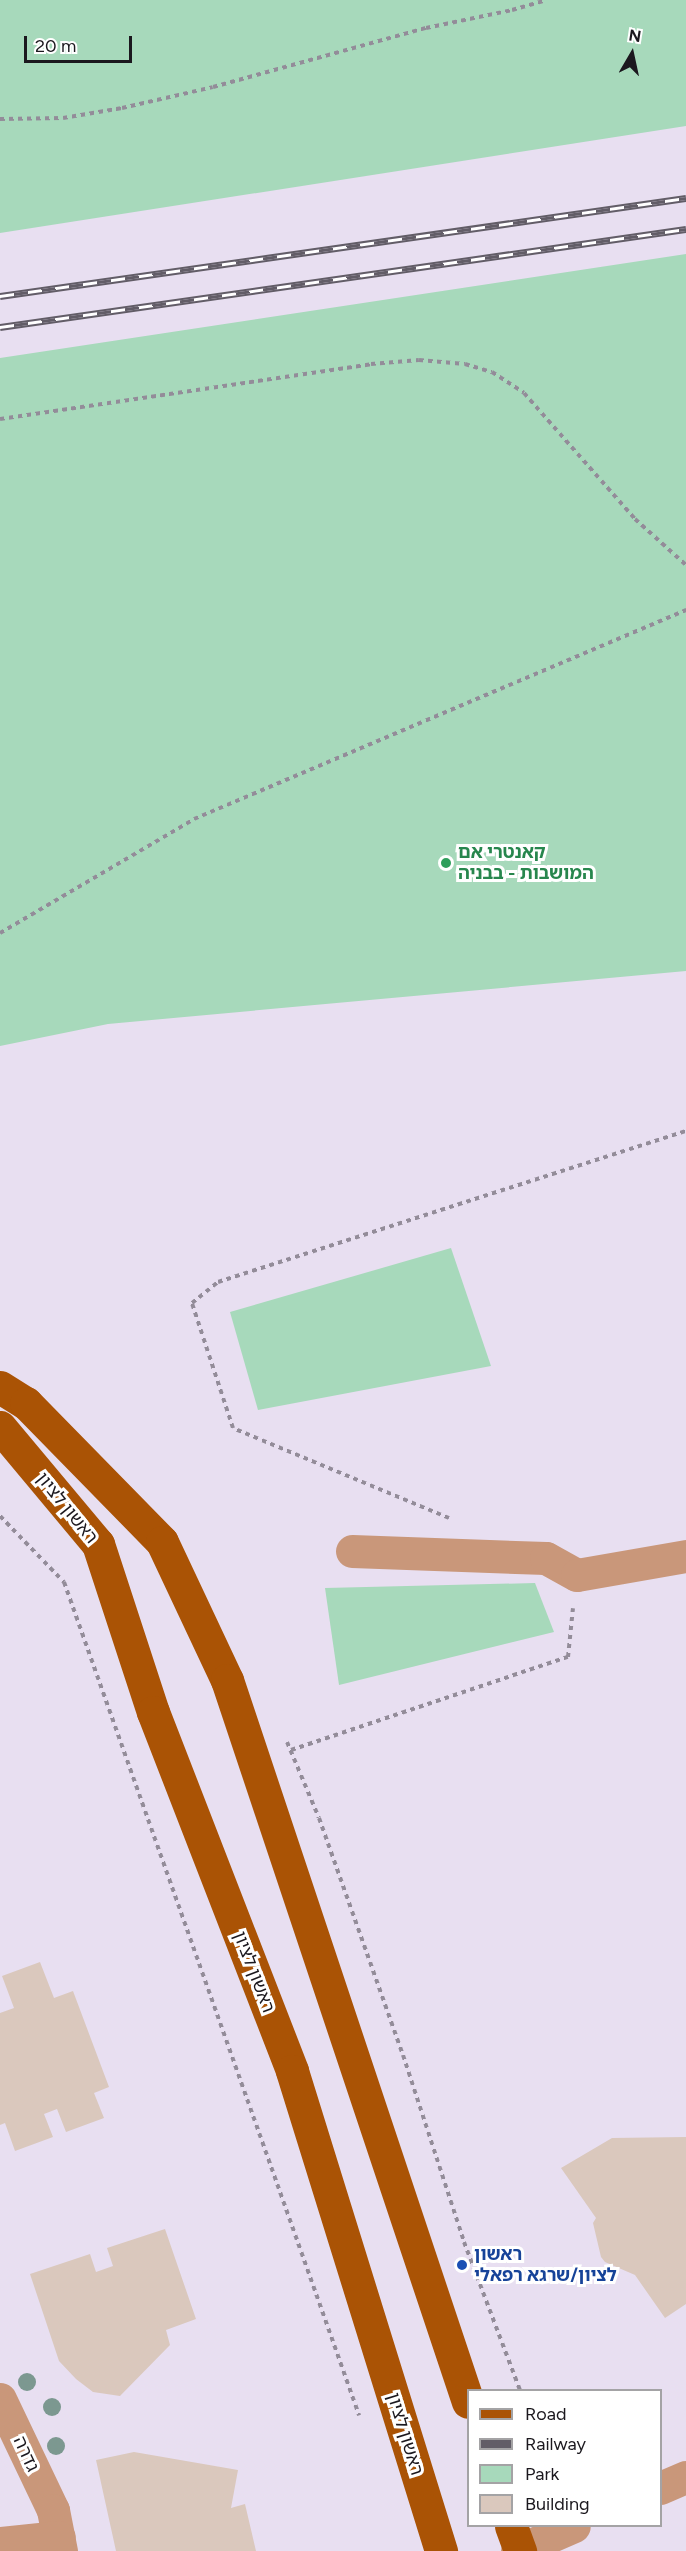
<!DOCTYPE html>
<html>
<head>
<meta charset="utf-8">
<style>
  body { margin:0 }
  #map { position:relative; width:686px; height:2551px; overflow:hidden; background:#e8dff1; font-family:Figtree,"Noto Sans Hebrew",sans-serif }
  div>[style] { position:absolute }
  .green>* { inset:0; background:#a7d9bb }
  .building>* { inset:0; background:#dac8bd }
  .path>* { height:4px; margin-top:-2px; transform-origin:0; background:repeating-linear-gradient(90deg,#938c99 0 4.5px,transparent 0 9px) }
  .minor>* { height:33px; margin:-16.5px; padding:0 16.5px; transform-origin:16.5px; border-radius:16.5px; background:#c9977a }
  .major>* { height:33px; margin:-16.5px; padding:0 16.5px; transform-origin:16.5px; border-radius:16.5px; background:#aa5305 }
  .rail>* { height:7px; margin-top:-3.5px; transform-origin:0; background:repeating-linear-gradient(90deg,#fff 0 14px,#625d67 0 28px); box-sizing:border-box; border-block:2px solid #625d67 }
  .trees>* { width:18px; height:18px; margin:-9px; border-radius:50%; background:#7c9890 }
  .dots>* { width:16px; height:16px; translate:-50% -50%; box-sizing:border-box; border:3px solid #fff; border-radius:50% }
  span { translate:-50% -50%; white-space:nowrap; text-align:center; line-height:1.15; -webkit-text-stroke:6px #fff; paint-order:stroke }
  .leisure-label { font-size:18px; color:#27864d; font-weight:700 }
  .left { translate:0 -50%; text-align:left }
  .street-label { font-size:18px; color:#1b181e }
  .transit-label { font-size:18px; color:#164399; font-weight:700 }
  .legend { position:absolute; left:467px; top:2389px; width:195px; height:138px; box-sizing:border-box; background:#fff; border:2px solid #a4a3a5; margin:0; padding:8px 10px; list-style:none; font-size:18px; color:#1b181e }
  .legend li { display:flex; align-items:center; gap:12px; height:30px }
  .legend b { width:30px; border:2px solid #a4a3a5 }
  .north { position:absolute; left:602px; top:24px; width:60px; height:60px; -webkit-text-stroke:4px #fff; paint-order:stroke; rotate:9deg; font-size:16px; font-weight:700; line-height:24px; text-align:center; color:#1b181e }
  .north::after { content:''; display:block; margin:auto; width:21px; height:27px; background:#1b181e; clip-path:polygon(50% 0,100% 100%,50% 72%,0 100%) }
  .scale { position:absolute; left:24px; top:36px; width:108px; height:27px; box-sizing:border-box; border:3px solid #1b181e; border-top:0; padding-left:8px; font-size:18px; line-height:21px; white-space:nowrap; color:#1b181e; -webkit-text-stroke:4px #fff; paint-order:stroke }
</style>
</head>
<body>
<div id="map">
  <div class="green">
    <i style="clip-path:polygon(0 0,686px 0,686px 126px,0 233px)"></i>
    <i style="clip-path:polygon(686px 254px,686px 971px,108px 1024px,0 1046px,0 358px)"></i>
    <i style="clip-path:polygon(451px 1248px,491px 1366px,258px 1410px,230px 1312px)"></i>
    <i style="clip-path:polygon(535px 1583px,554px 1632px,339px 1685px,325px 1588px)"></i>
  </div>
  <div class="building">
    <i style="clip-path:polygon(40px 1962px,54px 1998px,73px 1991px,109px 2087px,94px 2093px,104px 2118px,66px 2132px,57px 2109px,44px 2114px,53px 2137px,15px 2151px,5px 2123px,0 2125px,0 2013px,14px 2008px,2px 1976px)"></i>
    <i style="clip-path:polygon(686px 2137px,686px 2304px,665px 2318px,635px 2275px,605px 2262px,601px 2257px,593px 2223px,596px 2218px,561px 2168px,612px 2138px)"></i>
    <i style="clip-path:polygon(165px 2229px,196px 2319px,166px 2330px,170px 2345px,120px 2396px,93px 2392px,76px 2379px,59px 2361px,30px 2274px,90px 2254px,96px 2272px,113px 2266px,107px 2248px)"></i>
    <i style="clip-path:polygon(134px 2452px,238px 2470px,231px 2508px,245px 2504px,256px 2551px,116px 2551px,96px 2460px)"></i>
  </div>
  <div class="path">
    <i style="left:0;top:119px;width:63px;rotate:-0.9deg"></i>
    <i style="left:63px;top:118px;width:60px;rotate:-9.6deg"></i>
    <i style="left:122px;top:108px;width:93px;rotate:-13deg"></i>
    <i style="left:213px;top:87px;width:221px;rotate:-15.5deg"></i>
    <i style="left:426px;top:28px;width:88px;rotate:-11.8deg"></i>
    <i style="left:512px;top:10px;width:35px;rotate:-16deg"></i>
    <i style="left:0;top:419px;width:375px;rotate:-8.4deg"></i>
    <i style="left:371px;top:364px;width:48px;rotate:-4.8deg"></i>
    <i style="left:419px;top:360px;width:46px;rotate:5deg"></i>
    <i style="left:465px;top:364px;width:28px;rotate:17deg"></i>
    <i style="left:492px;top:372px;width:38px;rotate:33deg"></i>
    <i style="left:524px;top:393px;width:168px;rotate:48.6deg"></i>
    <i style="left:635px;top:519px;width:69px;rotate:42deg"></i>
    <i style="left:0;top:933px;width:225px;rotate:-30.4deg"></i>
    <i style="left:194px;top:819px;width:535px;rotate:-23.02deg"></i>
    <i style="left:0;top:1516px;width:92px;rotate:45.9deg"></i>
    <i style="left:64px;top:1582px;width:884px;rotate:70.5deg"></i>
    <i style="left:449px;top:1518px;width:234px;rotate:-157.4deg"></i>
    <i style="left:233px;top:1428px;width:132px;rotate:-108.2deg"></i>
    <i style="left:192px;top:1303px;width:33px;rotate:-39deg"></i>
    <i style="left:218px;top:1282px;width:492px;rotate:-17.9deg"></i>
    <i style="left:287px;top:1742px;width:82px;rotate:67.2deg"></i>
    <i style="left:319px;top:1818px;width:251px;rotate:70.5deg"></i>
    <i style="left:403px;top:2055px;width:197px;rotate:71.9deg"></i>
    <i style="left:464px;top:2242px;width:158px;rotate:69.3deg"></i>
    <i style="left:291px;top:1750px;width:292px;rotate:-18.6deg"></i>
    <i style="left:568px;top:1657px;width:49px;rotate:-84.2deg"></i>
  </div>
  <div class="minor">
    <i style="left:352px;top:1551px;width:194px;rotate:2.1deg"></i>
    <i style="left:546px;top:1558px;width:35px;rotate:29deg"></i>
    <i style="left:577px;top:1575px;width:111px;rotate:-9.9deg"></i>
    <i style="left:0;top:2399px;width:123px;rotate:64.5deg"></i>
    <i style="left:53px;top:2510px;width:42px;rotate:79deg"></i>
    <i style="left:660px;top:2488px;width:28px;rotate:-23deg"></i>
    <i style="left:0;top:2543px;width:59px;rotate:-5.8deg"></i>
    <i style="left:517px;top:2551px;width:62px;rotate:-23.7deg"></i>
  </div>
  <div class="major">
    <i style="left:0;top:1387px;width:31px;rotate:32deg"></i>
    <i style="left:26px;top:1403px;width:194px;rotate:45.6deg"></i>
    <i style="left:162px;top:1542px;width:153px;rotate:64.8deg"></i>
    <i style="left:227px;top:1680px;width:761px;rotate:71.54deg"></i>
    <i style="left:0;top:1427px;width:153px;rotate:50.1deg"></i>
    <i style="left:98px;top:1544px;width:177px;rotate:71.9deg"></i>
    <i style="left:153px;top:1712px;width:385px;rotate:68.8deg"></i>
    <i style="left:292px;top:2071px;width:503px;rotate:72.75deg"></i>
    <i style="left:511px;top:2526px;width:27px;rotate:70deg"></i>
  </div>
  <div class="rail">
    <i style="left:0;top:296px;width:693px;rotate:-8.13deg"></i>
    <i style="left:0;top:327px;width:693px;rotate:-8.13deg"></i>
  </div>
  <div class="trees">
    <i style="left:27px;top:2382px"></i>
    <i style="left:52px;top:2407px"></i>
    <i style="left:56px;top:2446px"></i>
  </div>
  <div class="dots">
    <i style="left:446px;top:863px;background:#2e9e5b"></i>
    <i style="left:462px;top:2265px;background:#1a4fb4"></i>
  </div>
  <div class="leisure-label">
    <span class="left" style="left:458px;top:863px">קאנטרי אם<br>המושבות - בבניה</span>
  </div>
  <div class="street-label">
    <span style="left:67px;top:1508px;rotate:51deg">ראשון לציון</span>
    <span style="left:254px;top:1972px;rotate:69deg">ראשון לציון</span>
    <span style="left:405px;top:2434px;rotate:73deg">ראשון לציון</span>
    <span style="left:26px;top:2454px;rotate:65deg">גדרה</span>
  </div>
  <div class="transit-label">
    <span class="left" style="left:474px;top:2265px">ראשון<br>לציון/שרגא רפאלי</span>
  </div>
  <ul class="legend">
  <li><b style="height:8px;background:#aa5305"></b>Road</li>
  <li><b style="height:8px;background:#625d67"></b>Railway</li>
  <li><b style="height:16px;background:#a7d9bb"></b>Park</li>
  <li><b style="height:16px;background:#dac8bd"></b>Building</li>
  </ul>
  <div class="north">N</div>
  <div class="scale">20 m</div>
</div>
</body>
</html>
